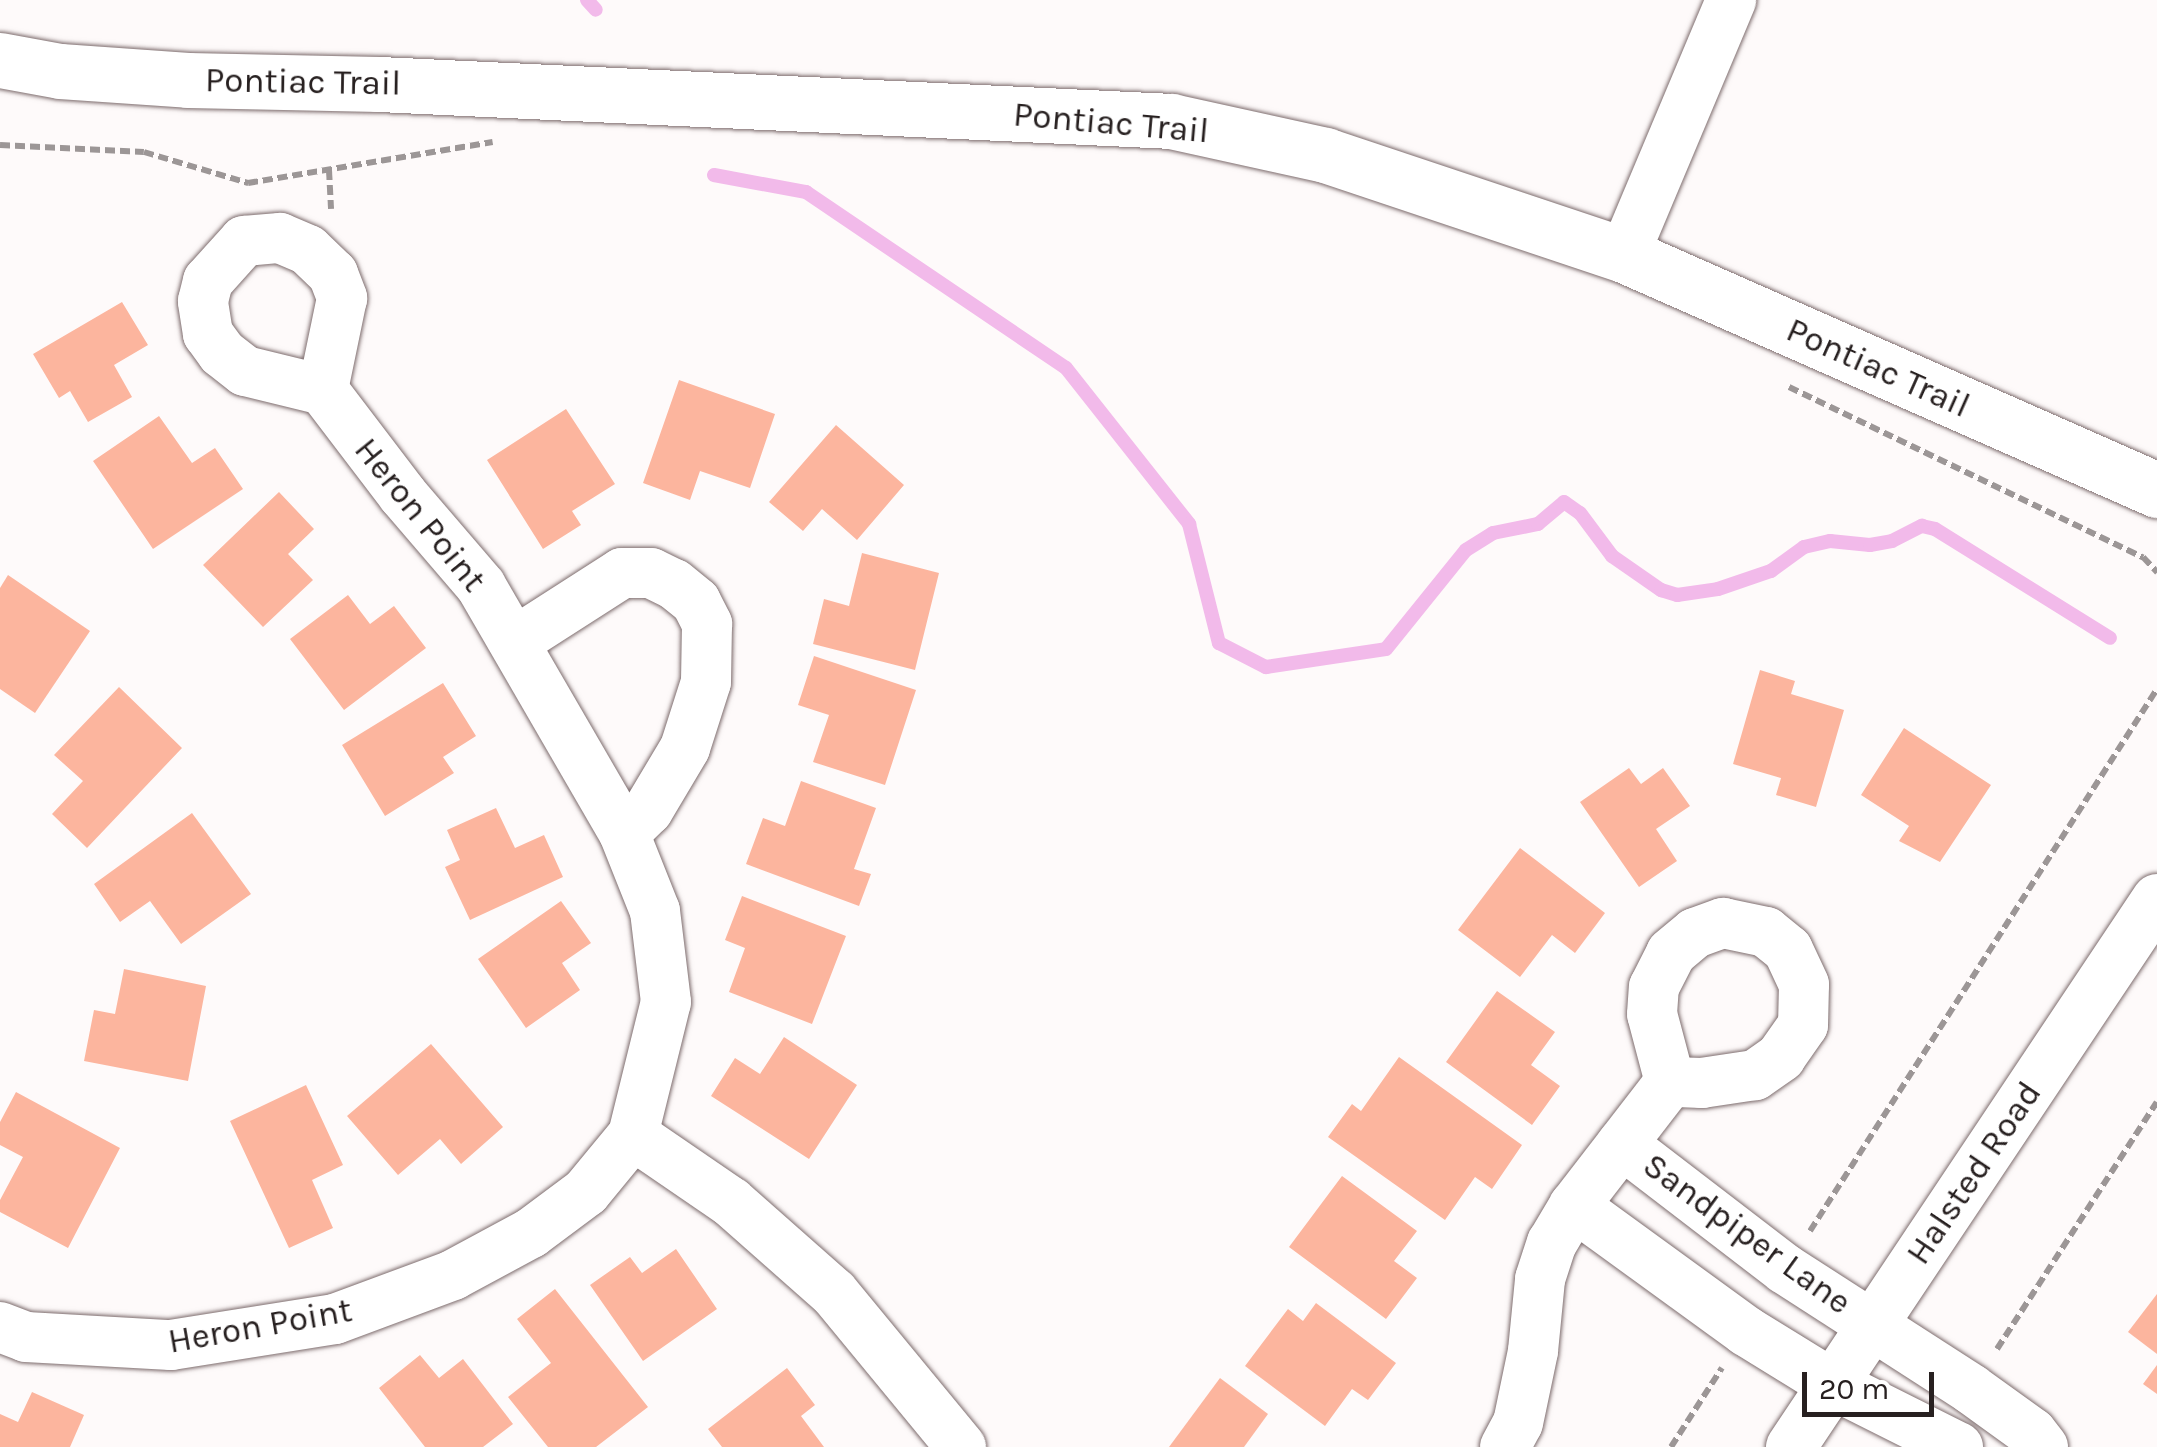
<!DOCTYPE html>
<html>
<head>
<meta charset="utf-8">
<style>
  body { margin:0 }
  #map { position:relative; width:2157px; height:1447px; overflow:hidden; background:#fefafa; font-family:Karla,sans-serif }
  div>[style] { position:absolute }
  .stream>* { height:14px; margin:-7px; padding:0 7px; transform-origin:7px; border-radius:7px; background:#f2baea }
  .building>* { inset:0; background:#fcb59e }
  .path>* { height:6px; margin-top:-3px; transform-origin:0; background:repeating-linear-gradient(90deg,#9c9696 0 10px,transparent 0 15px) }
  .roads { filter:drop-shadow(0 0 2px #7d6c6d) drop-shadow(0 0 2px #7d6c6d) }
  .minor>* { height:50px; margin:-25px; padding:0 25px; transform-origin:25px; border-radius:25px; background:#fff }
  .major>* { height:55px; margin:-27.5px; padding:0 27.5px; transform-origin:27.5px; border-radius:27.5px; background:#fff }
  span { translate:-50% -50%; white-space:nowrap; text-align:center; line-height:1.15; -webkit-text-stroke:9px #fff; paint-order:stroke }
  .street-label { font-size:35px; color:#272020 }
  .scale { position:absolute; left:1802px; top:1372px; width:132px; height:45px; box-sizing:border-box; border:5px solid #272020; border-top:0; padding-left:12px; font-size:30px; line-height:35px; white-space:nowrap; color:#272020; -webkit-text-stroke:8px #fff; paint-order:stroke }
</style>
</head>
<body>
<div id="map">
  <div class="stream">
    <i style="left:587px;top:0;width:13px;rotate:48deg"></i>
    <i style="left:714px;top:175px;width:94px;rotate:10.5deg"></i>
    <i style="left:806px;top:192px;width:314px;rotate:34.1deg"></i>
    <i style="left:1066px;top:368px;width:199px;rotate:51.7deg"></i>
    <i style="left:1189px;top:524px;width:123px;rotate:75.9deg"></i>
    <i style="left:1219px;top:643px;width:53px;rotate:27.1deg"></i>
    <i style="left:1266px;top:667px;width:121px;rotate:-8.5deg"></i>
    <i style="left:1386px;top:649px;width:127px;rotate:-51.1deg"></i>
    <i style="left:1466px;top:550px;width:32px;rotate:-32deg"></i>
    <i style="left:1493px;top:533px;width:46px;rotate:-11.3deg"></i>
    <i style="left:1538px;top:524px;width:34px;rotate:-40deg"></i>
    <i style="left:1564px;top:502px;width:19px;rotate:35deg"></i>
    <i style="left:1580px;top:513px;width:54px;rotate:53.3deg"></i>
    <i style="left:1612px;top:556px;width:60px;rotate:34.8deg"></i>
    <i style="left:1661px;top:590px;width:17px;rotate:17deg"></i>
    <i style="left:1677px;top:595px;width:41px;rotate:-8.3deg"></i>
    <i style="left:1718px;top:589px;width:56px;rotate:-18.8deg"></i>
    <i style="left:1771px;top:571px;width:41px;rotate:-36deg"></i>
    <i style="left:1804px;top:547px;width:27px;rotate:-13deg"></i>
    <i style="left:1830px;top:541px;width:40px;rotate:5.7deg"></i>
    <i style="left:1870px;top:545px;width:22px;rotate:-10deg"></i>
    <i style="left:1892px;top:541px;width:34px;rotate:-27deg"></i>
    <i style="left:1922px;top:526px;width:13px;rotate:13deg"></i>
    <i style="left:1935px;top:529px;width:206px;rotate:31.9deg"></i>
  </div>
  <div class="building">
    <i style="clip-path:polygon(122px 302px,148px 345px,114px 365px,132px 397px,88px 422px,70px 391px,59px 398px,33px 354px)"></i>
    <i style="clip-path:polygon(679px 380px,775px 414px,750px 488px,700px 471px,690px 500px,643px 483px)"></i>
    <i style="clip-path:polygon(566px 409px,615px 484px,572px 511px,581px 525px,543px 549px,487px 460px)"></i>
    <i style="clip-path:polygon(159px 416px,192px 463px,215px 448px,243px 489px,153px 549px,93px 461px)"></i>
    <i style="clip-path:polygon(836px 425px,904px 485px,857px 540px,822px 509px,803px 531px,769px 502px)"></i>
    <i style="clip-path:polygon(279px 492px,314px 529px,288px 554px,313px 580px,263px 627px,203px 565px)"></i>
    <i style="clip-path:polygon(862px 553px,939px 573px,915px 670px,813px 644px,824px 599px,849px 606px)"></i>
    <i style="clip-path:polygon(8px 575px,90px 631px,35px 713px,0 689px,0 588px)"></i>
    <i style="clip-path:polygon(348px 595px,370px 624px,394px 606px,426px 648px,344px 710px,290px 639px)"></i>
    <i style="clip-path:polygon(814px 656px,916px 690px,885px 785px,813px 762px,829px 715px,798px 705px)"></i>
    <i style="clip-path:polygon(1760px 670px,1795px 681px,1791px 694px,1844px 710px,1816px 807px,1776px 795px,1781px 778px,1733px 764px)"></i>
    <i style="clip-path:polygon(443px 683px,476px 736px,443px 757px,454px 773px,385px 816px,342px 745px)"></i>
    <i style="clip-path:polygon(119px 687px,182px 748px,87px 848px,52px 814px,83px 781px,54px 755px)"></i>
    <i style="clip-path:polygon(1904px 728px,1991px 785px,1940px 862px,1899px 841px,1909px 826px,1861px 795px)"></i>
    <i style="clip-path:polygon(1629px 768px,1641px 784px,1663px 768px,1690px 806px,1656px 829px,1677px 861px,1639px 887px,1580px 802px)"></i>
    <i style="clip-path:polygon(801px 781px,876px 808px,854px 869px,871px 874px,859px 906px,746px 864px,763px 818px,785px 826px)"></i>
    <i style="clip-path:polygon(496px 808px,515px 848px,544px 835px,563px 877px,470px 920px,445px 867px,460px 860px,447px 830px)"></i>
    <i style="clip-path:polygon(192px 813px,251px 894px,181px 944px,150px 901px,120px 922px,94px 884px)"></i>
    <i style="clip-path:polygon(1520px 848px,1605px 913px,1575px 953px,1552px 935px,1520px 977px,1458px 930px)"></i>
    <i style="clip-path:polygon(742px 896px,846px 936px,812px 1024px,729px 992px,745px 948px,725px 940px)"></i>
    <i style="clip-path:polygon(561px 901px,591px 943px,562px 963px,580px 990px,526px 1028px,478px 959px)"></i>
    <i style="clip-path:polygon(124px 969px,206px 986px,188px 1081px,84px 1061px,94px 1010px,115px 1014px)"></i>
    <i style="clip-path:polygon(1497px 991px,1555px 1032px,1531px 1065px,1560px 1086px,1532px 1125px,1446px 1062px)"></i>
    <i style="clip-path:polygon(784px 1037px,857px 1085px,809px 1159px,711px 1096px,735px 1058px,760px 1074px)"></i>
    <i style="clip-path:polygon(431px 1044px,503px 1127px,461px 1164px,440px 1139px,398px 1175px,347px 1116px)"></i>
    <i style="clip-path:polygon(1399px 1057px,1522px 1145px,1492px 1189px,1475px 1177px,1445px 1220px,1328px 1137px,1352px 1104px,1361px 1111px)"></i>
    <i style="clip-path:polygon(306px 1085px,343px 1165px,312px 1180px,333px 1228px,289px 1248px,230px 1121px)"></i>
    <i style="clip-path:polygon(16px 1092px,120px 1148px,68px 1248px,0 1212px,0 1200px,23px 1157px,0 1145px,0 1122px)"></i>
    <i style="clip-path:polygon(1342px 1176px,1417px 1231px,1394px 1261px,1417px 1278px,1386px 1319px,1289px 1247px)"></i>
    <i style="clip-path:polygon(676px 1249px,717px 1309px,643px 1361px,590px 1285px,630px 1257px,642px 1273px)"></i>
    <i style="clip-path:polygon(555px 1289px,648px 1407px,596px 1447px,548px 1447px,508px 1397px,551px 1363px,517px 1319px)"></i>
    <i style="clip-path:polygon(2157px 1294px,2157px 1354px,2128px 1332px)"></i>
    <i style="clip-path:polygon(1316px 1303px,1396px 1363px,1368px 1400px,1352px 1389px,1325px 1426px,1245px 1366px,1288px 1309px,1303px 1321px)"></i>
    <i style="clip-path:polygon(420px 1355px,439px 1378px,463px 1359px,513px 1424px,483px 1447px,425px 1447px,379px 1388px)"></i>
    <i style="clip-path:polygon(2157px 1365px,2157px 1394px,2143px 1384px)"></i>
    <i style="clip-path:polygon(787px 1368px,815px 1405px,801px 1416px,824px 1447px,722px 1447px,708px 1429px)"></i>
    <i style="clip-path:polygon(1220px 1378px,1268px 1414px,1244px 1447px,1169px 1447px)"></i>
    <i style="clip-path:polygon(32px 1392px,84px 1415px,70px 1447px,0 1447px,0 1414px,18px 1422px)"></i>
  </div>
  <div class="path">
    <i style="left:0;top:145px;width:144px;rotate:2.8deg"></i>
    <i style="left:144px;top:152px;width:109px;rotate:16.6deg"></i>
    <i style="left:248px;top:183px;width:248px;rotate:-9.5deg"></i>
    <i style="left:329px;top:170px;width:39px;rotate:87deg"></i>
    <i style="left:1789px;top:387px;width:393px;rotate:25.7deg"></i>
    <i style="left:2143px;top:557px;width:21px;rotate:47deg"></i>
    <i style="left:1810px;top:1231px;width:644px;rotate:-57.37deg"></i>
    <i style="left:1997px;top:1349px;width:294px;rotate:-57.1deg"></i>
    <i style="left:1671px;top:1447px;width:94px;rotate:-57.2deg"></i>
  </div>
  <div class="roads">
    <div class="minor">
      <i style="left:1624px;top:255px;width:277px;rotate:-67.2deg"></i>
      <i style="left:516px;top:641px;width:126px;rotate:-32.7deg"></i>
      <i style="left:622px;top:573px;width:29px"></i>
      <i style="left:651px;top:573px;width:25px;rotate:26deg"></i>
      <i style="left:674px;top:584px;width:28px;rotate:39deg"></i>
      <i style="left:696px;top:602px;width:25px;rotate:63deg"></i>
      <i style="left:707px;top:624px;width:58px;rotate:91deg"></i>
      <i style="left:706px;top:682px;width:69px;rotate:107.7deg"></i>
      <i style="left:685px;top:748px;width:72px;rotate:120.8deg"></i>
      <i style="left:648px;top:810px;width:33px;rotate:136deg"></i>
      <i style="left:1723px;top:923px;width:44px;rotate:11.8deg"></i>
      <i style="left:1766px;top:932px;width:28px;rotate:39deg"></i>
      <i style="left:1788px;top:950px;width:38px;rotate:65deg"></i>
      <i style="left:1804px;top:985px;width:40px;rotate:91.4deg"></i>
      <i style="left:1803px;top:1025px;width:39px;rotate:125deg"></i>
      <i style="left:1781px;top:1057px;width:32px;rotate:145deg"></i>
      <i style="left:1755px;top:1075px;width:54px;rotate:171.4deg"></i>
      <i style="left:1702px;top:1083px;width:32px;rotate:-178deg"></i>
      <i style="left:1670px;top:1082px;width:70px;rotate:-104.8deg"></i>
      <i style="left:1652px;top:1014px;width:27px;rotate:-86deg"></i>
      <i style="left:1654px;top:987px;width:38px;rotate:-63deg"></i>
      <i style="left:1671px;top:953px;width:31px;rotate:-40deg"></i>
      <i style="left:1695px;top:933px;width:30px;rotate:-20deg"></i>
      <i style="left:633px;top:1135px;width:119px;rotate:34.4deg"></i>
      <i style="left:731px;top:1202px;width:137px;rotate:41.5deg"></i>
      <i style="left:834px;top:1293px;width:200px;rotate:50.5deg"></i>
      <i style="left:1622px;top:1144px;width:205px;rotate:37.5deg"></i>
      <i style="left:1785px;top:1269px;width:221px;rotate:32.8deg"></i>
      <i style="left:1971px;top:1389px;width:75px;rotate:35.8deg"></i>
      <i style="left:2032px;top:1433px;width:18px;rotate:52deg"></i>
      <i style="left:1574px;top:1206px;width:213px;rotate:36deg"></i>
      <i style="left:1746px;top:1331px;width:101px;rotate:31.6deg"></i>
      <i style="left:1832px;top:1384px;width:141px;rotate:26.6deg"></i>
      <i style="left:0;top:1327px;width:28px;rotate:21deg"></i>
      <i style="left:26px;top:1337px;width:145px;rotate:3.2deg"></i>
      <i style="left:171px;top:1345px;width:166px;rotate:-9deg"></i>
      <i style="left:335px;top:1319px;width:126px;rotate:-20.4deg"></i>
      <i style="left:453px;top:1275px;width:89px;rotate:-28.3deg"></i>
      <i style="left:531px;top:1233px;width:69px;rotate:-36.7deg"></i>
      <i style="left:586px;top:1192px;width:74px;rotate:-50.5deg"></i>
      <i style="left:633px;top:1135px;width:137px;rotate:-76.1deg"></i>
      <i style="left:666px;top:1002px;width:92px;rotate:-96.9deg"></i>
      <i style="left:655px;top:911px;width:84px;rotate:-111.7deg"></i>
      <i style="left:624px;top:833px;width:285px;rotate:-120.1deg"></i>
      <i style="left:481px;top:586px;width:120px;rotate:-130.6deg"></i>
      <i style="left:403px;top:495px;width:132px;rotate:-127.3deg"></i>
      <i style="left:323px;top:390px;width:80px;rotate:-166.3deg"></i>
      <i style="left:245px;top:371px;width:29px;rotate:-142deg"></i>
      <i style="left:222px;top:353px;width:24px;rotate:-126deg"></i>
      <i style="left:208px;top:334px;width:33px;rotate:-99deg"></i>
      <i style="left:203px;top:301px;width:21px;rotate:-76deg"></i>
      <i style="left:208px;top:281px;width:54px;rotate:-48deg"></i>
      <i style="left:244px;top:241px;width:36px;rotate:-5deg"></i>
      <i style="left:280px;top:238px;width:30px;rotate:23deg"></i>
      <i style="left:308px;top:250px;width:35px;rotate:44deg"></i>
      <i style="left:333px;top:274px;width:26px;rotate:69deg"></i>
      <i style="left:342px;top:298px;width:94px;rotate:101.7deg"></i>
      <i style="left:1505px;top:1447px;width:27px;rotate:-62deg"></i>
      <i style="left:1518px;top:1423px;width:74px;rotate:-78.2deg"></i>
      <i style="left:1533px;top:1351px;width:72px;rotate:-84.4deg"></i>
      <i style="left:1540px;top:1279px;width:38px;rotate:-72deg"></i>
      <i style="left:1552px;top:1243px;width:43px;rotate:-59.3deg"></i>
      <i style="left:1574px;top:1206px;width:157px;rotate:-52.3deg"></i>
      <i style="left:1791px;top:1447px;width:659px;rotate:-56.26deg"></i>
    </div>
    <div class="major">
      <i style="left:0;top:60px;width:61px;rotate:10.4deg"></i>
      <i style="left:60px;top:71px;width:128px;rotate:4deg"></i>
      <i style="left:188px;top:80px;width:191px;rotate:1.2deg"></i>
      <i style="left:379px;top:84px;width:793px;rotate:2.67deg"></i>
      <i style="left:1171px;top:121px;width:158px;rotate:12.4deg"></i>
      <i style="left:1325px;top:155px;width:315px;rotate:18.5deg"></i>
      <i style="left:1624px;top:255px;width:583px;rotate:23.79deg"></i>
    </div>
  </div>
  <div class="street-label">
    <span style="left:303px;top:82px;rotate:1deg">Pontiac Trail</span>
    <span style="left:1111px;top:123px;rotate:5deg">Pontiac Trail</span>
    <span style="left:1878px;top:368px;rotate:24deg">Pontiac Trail</span>
    <span style="left:420px;top:515px;rotate:51deg">Heron Point</span>
    <span style="left:1974px;top:1173px;rotate:-56deg">Halsted Road</span>
    <span style="left:1747px;top:1234px;rotate:36deg">Sandpiper Lane</span>
    <span style="left:260px;top:1326px;rotate:-10deg">Heron Point</span>
  </div>
  <div class="scale">20 m</div>
</div>
</body>
</html>
